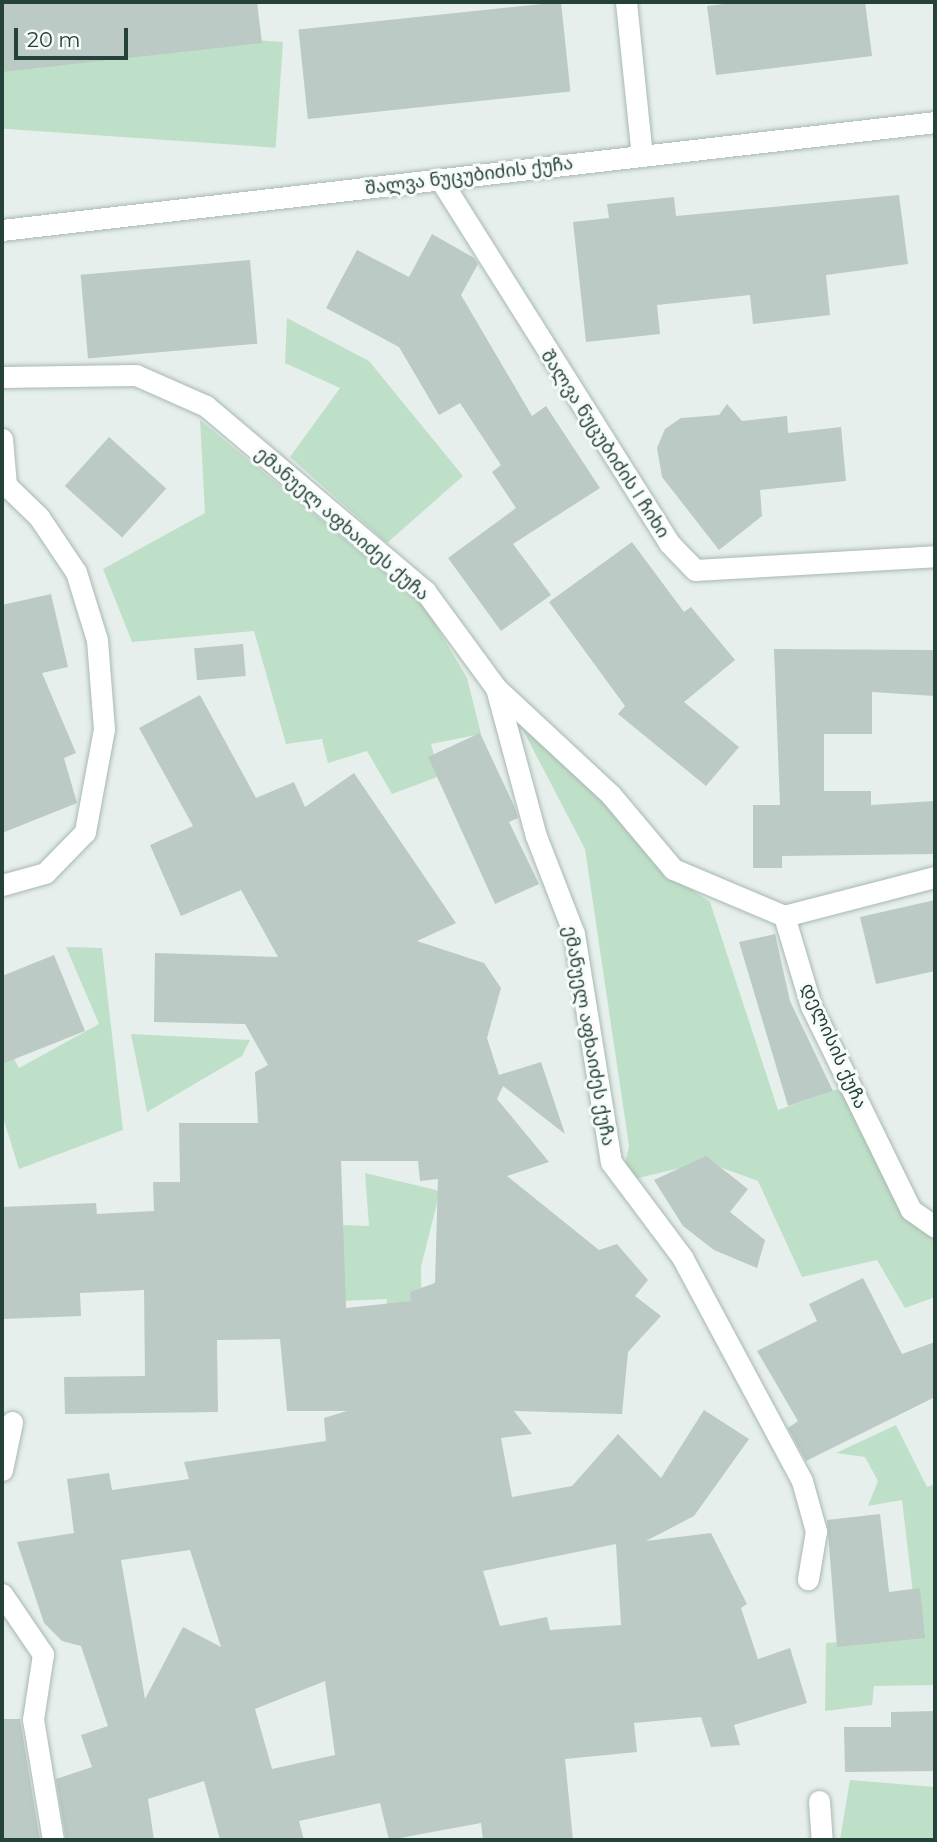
<!DOCTYPE html>
<html>
<head>
<meta charset="utf-8">
<style>
  body { margin:0 }
  #map { position:relative; width:937px; height:1842px; overflow:hidden; background:#e6efeb; font-family:Montserrat,"Noto Sans Georgian",sans-serif }
  div>[style] { position:absolute }
  .green>* { inset:0; background:#bfe0c8; transform-origin:0 0 }
  .building>* { inset:0; background:#bbcac4; transform-origin:0 0 }
  .roads { filter:drop-shadow(0 0 2px #a8b8b2) drop-shadow(0 0 2px #a8b8b2) }
  .minor>* { height:21px; margin:-10.5px; padding:0 10.5px; transform-origin:10.5px; border-radius:10.5px; background:#fff }
  .secondary>* { height:21px; margin:-10.5px; padding:0 10.5px; transform-origin:10.5px; border-radius:10.5px; background:#fff }
  span { translate:-50% -50%; white-space:nowrap; text-align:center; line-height:1.15; -webkit-text-stroke:6px #f7fbf9; paint-order:stroke }
  .street-label { font-size:18px; color:#24423a }
  .frame { position:absolute; inset:0; border:4px solid #24423a; pointer-events:none }
  .scale { position:absolute; left:14px; top:28px; width:114px; height:32px; box-sizing:border-box; border:4px solid #24423a; border-top:0; padding-left:9px; font-size:21px; line-height:24px; white-space:nowrap; color:#24423a; -webkit-text-stroke:5px #f7fbf9; paint-order:stroke }
</style>
</head>
<body>
<div id="map">
  <div class="green">
    <i style="left:283px;top:42px;width:106px;height:283px;rotate:94deg"></i>
    <i style="clip-path:polygon(287px 318px,369px 361px,463px 476px,387px 543px,290px 457px,340px 388px,285px 363px)"></i>
    <i style="clip-path:polygon(200px 420px,423px 604px,467px 678px,481px 734px,431px 744px,440px 776px,392px 794px,367px 751px,328px 763px,322px 739px,286px 744px,254px 631px,132px 642px,103px 569px,205px 513px)"></i>
    <i style="clip-path:polygon(511px 707px,562px 752px,655px 865px,710px 902px,778px 1110px,841px 1088px,935px 1235px,935px 1297px,905px 1308px,877px 1260px,802px 1277px,758px 1181px,706px 1162px,621px 1182px,629px 1146px,585px 849px)"></i>
    <i style="clip-path:polygon(66px 947px,102px 948px,123px 1130px,19px 1169px,2px 1114px,2px 1037px,19px 1068px,99px 1024px)"></i>
    <i style="clip-path:polygon(131px 1034px,250px 1040px,242px 1056px,147px 1112px)"></i>
    <i style="clip-path:polygon(365px 1173px,440px 1191px,421px 1267px,422px 1346px,385px 1347px,387px 1299px,342px 1301px,343px 1225px,369px 1226px)"></i>
    <i style="clip-path:polygon(896px 1425px,927px 1487px,935px 1484px,935px 1685px,874px 1686px,872px 1705px,825px 1711px,826px 1643px,918px 1636px,902px 1500px,868px 1506px,878px 1481px,865px 1457px,836px 1453px)"></i>
    <i style="clip-path:polygon(850px 1780px,935px 1787px,935px 1840px,840px 1840px)"></i>
  </div>
  <div class="building">
    <i style="clip-path:polygon(2px 2px,257px 2px,262px 43px,2px 72px)"></i>
    <i style="left:561px;top:2px;width:90px;height:264px;rotate:84deg"></i>
    <i style="clip-path:polygon(741px 2px,865px 2px,872px 56px,716px 75px,707px 6px)"></i>
    <i style="clip-path:polygon(899px 195px,908px 264px,826px 275px,830px 315px,753px 324px,750px 295px,657px 305px,660px 334px,586px 342px,573px 222px,609px 218px,607px 204px,674px 197px,676px 216px)"></i>
    <i style="clip-path:polygon(432px 234px,474px 258px,478px 264px,461px 295px,532px 416px,546px 406px,600px 488px,513px 544px,551px 595px,501px 631px,448px 558px,516px 508px,492px 472px,501px 465px,460px 403px,439px 415px,399px 347px,326px 308px,357px 250px,409px 277px)"></i>
    <i style="left:250px;top:260px;width:84px;height:170px;rotate:85deg"></i>
    <i style="clip-path:polygon(727px 404px,742px 421px,787px 416px,788px 433px,841px 427px,846px 481px,760px 490px,762px 516px,719px 550px,662px 477px,657px 448px,665px 429px,681px 418px,719px 415px)"></i>
    <i style="left:109px;top:437px;width:77px;height:66px;rotate:42deg"></i>
    <i style="clip-path:polygon(632px 542px,684px 612px,691px 607px,735px 660px,684px 702px,739px 747px,706px 786px,618px 714px,625px 706px,549px 602px)"></i>
    <i style="clip-path:polygon(51px 594px,68px 667px,42px 673px,76px 753px,64px 758px,77px 803px,2px 833px,2px 605px)"></i>
    <i style="left:243px;top:644px;width:32px;height:49px;rotate:85deg"></i>
    <i style="clip-path:polygon(774px 649px,935px 650px,935px 696px,872px 692px,872px 734px,824px 734px,824px 791px,871px 791px,871px 805px,935px 801px,935px 854px,782px 856px,782px 868px,753px 868px,753px 805px,780px 805px)"></i>
    <i style="clip-path:polygon(evenodd,200px 695px,256px 798px,294px 782px,305px 807px,354px 773px,456px 923px,417px 941px,484px 963px,501px 988px,487px 1038px,499px 1075px,541px 1062px,565px 1134px,503px 1086px,497px 1099px,549px 1162px,507px 1176px,599px 1250px,617px 1244px,648px 1280px,635px 1296px,661px 1316px,628px 1352px,622px 1414px,514px 1411px,532px 1434px,501px 1438px,512px 1497px,572px 1486px,618px 1434px,661px 1478px,704px 1410px,749px 1439px,694px 1516px,646px 1541px,711px 1533px,747px 1604px,741px 1608px,758px 1659px,790px 1648px,807px 1703px,734px 1725px,740px 1745px,711px 1747px,701px 1717px,634px 1723px,637px 1752px,565px 1759px,573px 1840px,483px 1840px,481px 1823px,389px 1840px,380px 1803px,299px 1821px,304px 1840px,220px 1840px,204px 1781px,148px 1799px,154px 1840px,66px 1840px,56px 1779px,92px 1767px,81px 1735px,108px 1726px,81px 1646px,62px 1641px,44px 1623px,17px 1542px,74px 1533px,67px 1479px,109px 1473px,112px 1490px,189px 1479px,184px 1462px,326px 1441px,324px 1418px,347px 1411px,287px 1411px,280px 1339px,217px 1340px,218px 1412px,65px 1414px,64px 1377px,145px 1376px,144px 1290px,80px 1293px,81px 1316px,2px 1319px,2px 1207px,96px 1203px,97px 1214px,154px 1211px,153px 1182px,180px 1182px,179px 1123px,258px 1123px,255px 1072px,268px 1065px,245px 1024px,154px 1022px,155px 953px,278px 957px,241px 890px,181px 916px,150px 845px,193px 826px,139px 728px,200px 695px,341px 1161px,418px 1161px,420px 1181px,438px 1179px,435px 1283px,410px 1292px,411px 1301px,346px 1308px,341px 1161px,200px 695px,616px 1544px,621px 1625px,550px 1630px,547px 1617px,500px 1626px,483px 1571px,616px 1544px,200px 695px,190px 1550px,221px 1647px,183px 1627px,145px 1699px,121px 1560px,190px 1550px,200px 695px,325px 1681px,335px 1755px,272px 1769px,255px 1709px,325px 1681px)"></i>
    <i style="clip-path:polygon(480px 733px,515px 808px,518px 818px,509px 822px,539px 884px,495px 904px,428px 757px)"></i>
    <i style="clip-path:polygon(935px 900px,935px 971px,876px 984px,860px 917px)"></i>
    <i style="clip-path:polygon(775px 934px,790px 1001px,833px 1091px,788px 1106px,739px 942px)"></i>
    <i style="clip-path:polygon(54px 955px,85px 1031px,2px 1064px,2px 976px)"></i>
    <i style="clip-path:polygon(706px 1156px,748px 1189px,730px 1212px,765px 1240px,757px 1268px,714px 1250px,683px 1226px,654px 1180px)"></i>
    <i style="clip-path:polygon(863px 1278px,902px 1354px,935px 1342px,935px 1397px,806px 1461px,788px 1428px,798px 1421px,757px 1351px,817px 1321px,809px 1304px)"></i>
    <i style="clip-path:polygon(880px 1514px,889px 1592px,920px 1588px,925px 1638px,837px 1647px,827px 1520px)"></i>
    <i style="clip-path:polygon(935px 1711px,935px 1771px,845px 1772px,844px 1727px,891px 1727px,891px 1712px)"></i>
    <i style="clip-path:polygon(2px 1719px,20px 1719px,40px 1840px,2px 1840px)"></i>
  </div>
  <div class="roads">
    <div class="minor">
      <i style="left:440px;top:179px;width:430px;rotate:57.8deg"></i>
      <i style="left:669px;top:543px;width:37px;rotate:46deg"></i>
      <i style="left:695px;top:570px;width:240px;rotate:-3.3deg"></i>
      <i style="left:2px;top:377px;width:134px;rotate:-0.9deg"></i>
      <i style="left:136px;top:375px;width:77px;rotate:23.9deg"></i>
      <i style="left:206px;top:406px;width:287px;rotate:40.2deg"></i>
      <i style="left:425px;top:591px;width:120px;rotate:53.8deg"></i>
      <i style="left:496px;top:688px;width:153px;rotate:74.9deg"></i>
      <i style="left:536px;top:836px;width:105px;rotate:68.8deg"></i>
      <i style="left:574px;top:934px;width:231px;rotate:80.8deg"></i>
      <i style="left:611px;top:1162px;width:119px;rotate:53.2deg"></i>
      <i style="left:682px;top:1257px;width:254px;rotate:61.8deg"></i>
      <i style="left:802px;top:1481px;width:52px;rotate:74.4deg"></i>
      <i style="left:816px;top:1531px;width:49px;rotate:99.5deg"></i>
      <i style="left:2px;top:439px;width:46px;rotate:85deg"></i>
      <i style="left:6px;top:485px;width:46px;rotate:44.1deg"></i>
      <i style="left:39px;top:517px;width:66px;rotate:56.1deg"></i>
      <i style="left:76px;top:572px;width:71px;rotate:72.8deg"></i>
      <i style="left:97px;top:640px;width:89px;rotate:85.5deg"></i>
      <i style="left:104px;top:729px;width:105px;rotate:100.5deg"></i>
      <i style="left:85px;top:832px;width:57px;rotate:134.3deg"></i>
      <i style="left:45px;top:873px;width:45px;rotate:164.4deg"></i>
      <i style="left:496px;top:688px;width:157px;rotate:42.9deg"></i>
      <i style="left:611px;top:795px;width:97px;rotate:50deg"></i>
      <i style="left:673px;top:869px;width:121px;rotate:22.9deg"></i>
      <i style="left:784px;top:916px;width:94px;rotate:73.3deg"></i>
      <i style="left:811px;top:1006px;width:227px;rotate:63.9deg"></i>
      <i style="left:911px;top:1210px;width:29px;rotate:35deg"></i>
      <i style="left:784px;top:916px;width:156px;rotate:-14.5deg"></i>
      <i style="left:2px;top:1470px;width:49px;rotate:-78.2deg"></i>
      <i style="left:2px;top:1594px;width:73px;rotate:55.7deg"></i>
      <i style="left:43px;top:1654px;width:66px;rotate:98.7deg"></i>
      <i style="left:33px;top:1719px;width:123px;rotate:80.6deg"></i>
      <i style="left:819px;top:1801px;width:39px;rotate:86deg"></i>
    </div>
    <div class="secondary">
      <i style="left:626px;top:2px;width:155px;rotate:84.1deg"></i>
      <i style="left:2px;top:230px;width:939px;rotate:-6.6deg"></i>
    </div>
  </div>
  <div class="street-label">
    <span style="left:469px;top:176px;rotate:-7deg">შალვა ნუცუბიძის ქუჩა</span>
    <span style="left:605px;top:444px;rotate:57deg">შალვა ნუცუბიძის I ჩიხი</span>
    <span style="left:342px;top:524px;rotate:41deg">ემანუელ აფხაიძეს ქუჩა</span>
    <span style="left:589px;top:1036px;rotate:80deg">ემანუელ აფხაიძეს ქუჩა</span>
    <span style="left:834px;top:1046px;rotate:66deg">დელისის ქუჩა</span>
  </div>
  <div class="frame"></div>
  <div class="scale">20 m</div>
</div>
</body>
</html>
